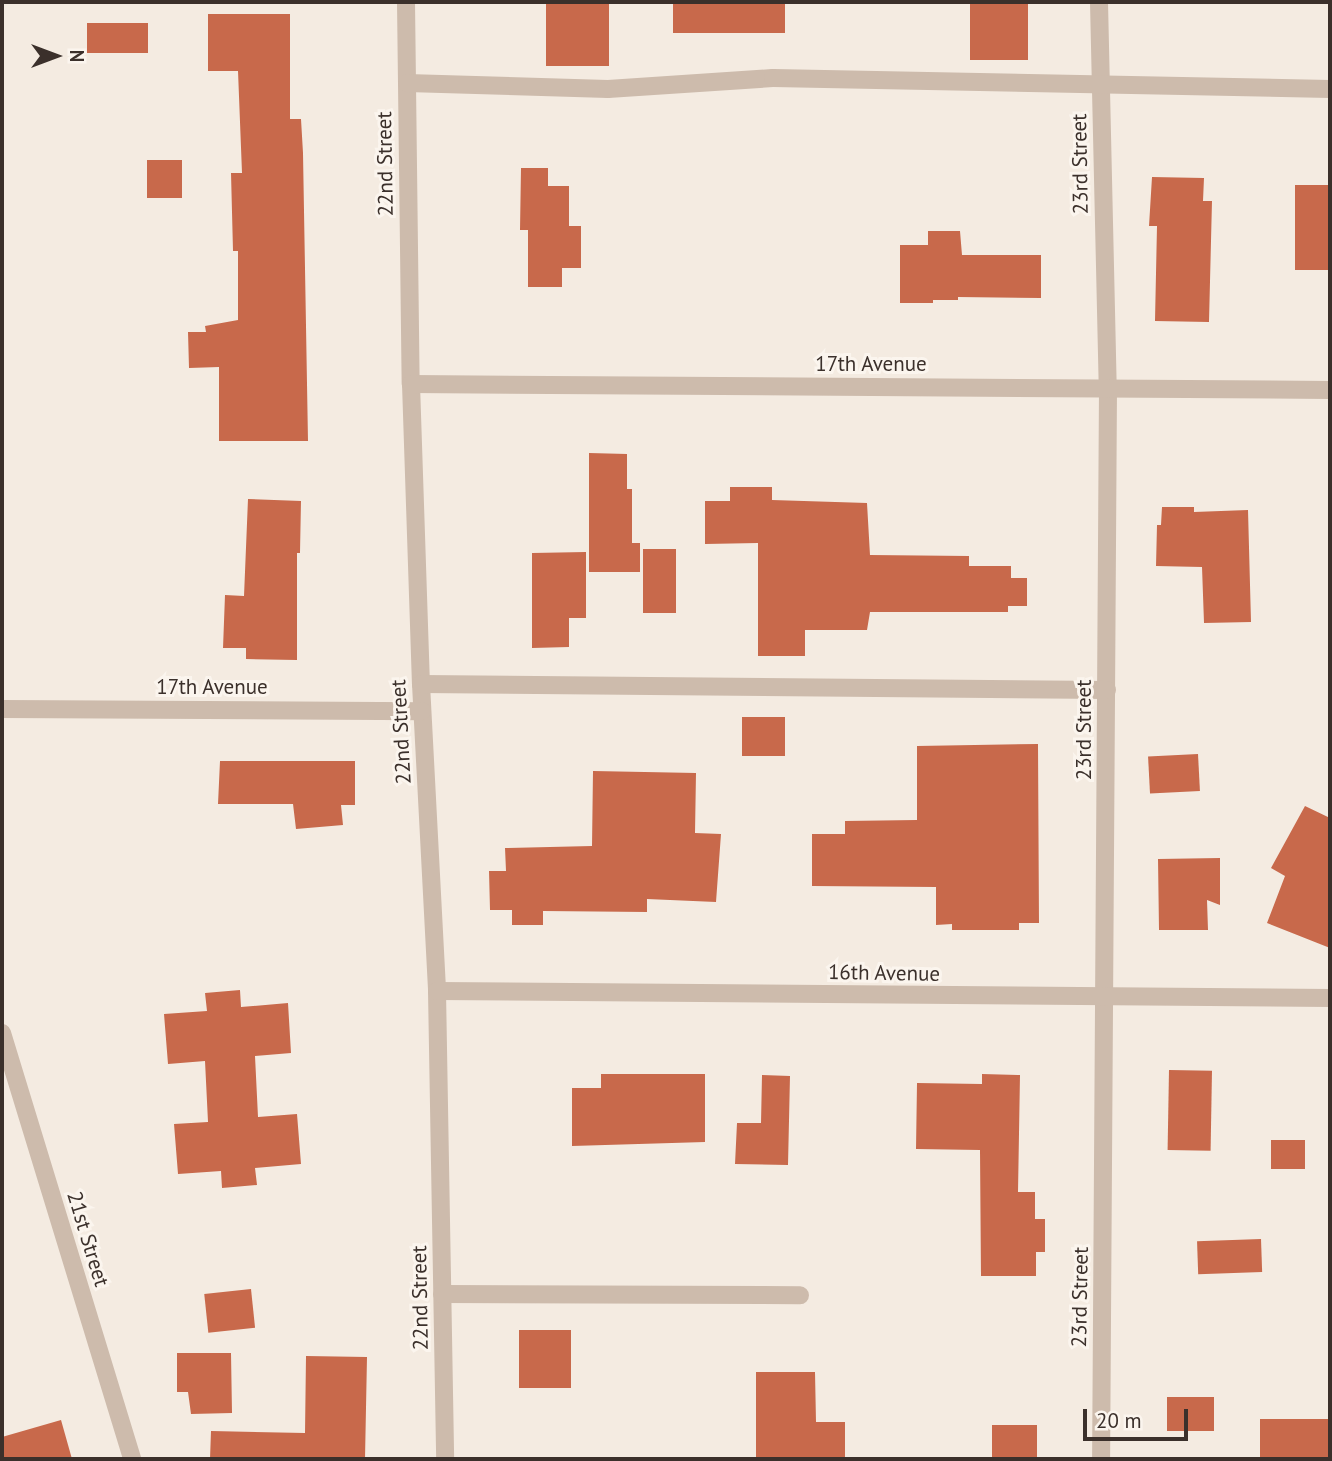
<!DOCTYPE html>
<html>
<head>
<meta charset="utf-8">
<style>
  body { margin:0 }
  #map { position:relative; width:1332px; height:1461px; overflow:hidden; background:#f4ebe1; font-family:"PT Sans",sans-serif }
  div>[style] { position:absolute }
  .building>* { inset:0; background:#c8694b; transform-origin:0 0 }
  .minor>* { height:18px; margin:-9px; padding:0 9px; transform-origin:9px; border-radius:9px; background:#cdbbac }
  span { translate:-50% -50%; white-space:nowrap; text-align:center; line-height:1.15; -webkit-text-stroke:6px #fbf5ee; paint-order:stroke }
  .street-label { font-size:21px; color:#3b302b }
  .frame { position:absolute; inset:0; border:4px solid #3b302b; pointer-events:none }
  .north { position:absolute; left:21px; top:21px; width:70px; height:70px; -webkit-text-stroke:5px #fbf5ee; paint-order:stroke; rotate:90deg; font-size:19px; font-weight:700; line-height:28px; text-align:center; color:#3b302b }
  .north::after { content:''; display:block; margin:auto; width:24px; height:32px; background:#3b302b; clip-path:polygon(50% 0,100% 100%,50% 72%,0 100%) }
  .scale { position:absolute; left:1083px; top:1409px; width:105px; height:32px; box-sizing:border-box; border:4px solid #3b302b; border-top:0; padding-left:9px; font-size:21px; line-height:24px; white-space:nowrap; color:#3b302b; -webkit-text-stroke:5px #fbf5ee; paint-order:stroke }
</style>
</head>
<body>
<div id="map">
  <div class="building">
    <i style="left:546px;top:2px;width:63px;height:64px"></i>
    <i style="left:673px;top:2px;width:112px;height:31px"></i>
    <i style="left:970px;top:2px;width:58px;height:58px"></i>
    <i style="clip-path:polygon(208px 14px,290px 14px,290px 119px,301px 119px,303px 153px,308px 441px,219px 441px,219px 367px,189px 368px,188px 332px,206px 332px,205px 326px,238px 320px,238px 251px,233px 251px,231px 173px,242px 173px,238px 71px,208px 71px)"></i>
    <i style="left:87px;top:23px;width:61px;height:30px"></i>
    <i style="left:182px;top:160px;width:38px;height:35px;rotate:90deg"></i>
    <i style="clip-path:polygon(521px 168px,548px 168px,548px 186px,569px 186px,569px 226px,581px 226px,581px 268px,562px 268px,562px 287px,528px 287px,528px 230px,520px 230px)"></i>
    <i style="clip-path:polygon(1152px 177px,1204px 178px,1203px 201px,1212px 201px,1209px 322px,1155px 321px,1157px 226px,1149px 226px)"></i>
    <i style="left:1295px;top:185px;width:35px;height:85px"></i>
    <i style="clip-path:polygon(928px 231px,960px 231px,962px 255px,1041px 255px,1041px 298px,958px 297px,958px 300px,933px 300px,933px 303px,900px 303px,900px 245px,928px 245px)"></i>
    <i style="clip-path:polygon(589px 453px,627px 454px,627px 489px,632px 489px,632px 543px,640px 543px,640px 572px,589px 572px)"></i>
    <i style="clip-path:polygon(730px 487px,772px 487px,772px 500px,867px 503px,870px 555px,969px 556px,969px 566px,1011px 566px,1011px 578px,1027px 578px,1027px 606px,1008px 606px,1008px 612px,870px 612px,867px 630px,805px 630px,805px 656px,758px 656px,758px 543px,705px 544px,705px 501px,730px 501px)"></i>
    <i style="clip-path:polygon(248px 499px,301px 501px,300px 553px,297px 553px,297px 660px,246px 659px,246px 648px,223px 648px,225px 595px,244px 596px)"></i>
    <i style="clip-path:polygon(1162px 507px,1194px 507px,1194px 512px,1248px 510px,1251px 622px,1204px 623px,1202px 567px,1156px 566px,1157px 525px,1161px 525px)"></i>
    <i style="left:643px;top:549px;width:33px;height:64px"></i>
    <i style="clip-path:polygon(586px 552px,586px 618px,569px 618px,569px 647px,532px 648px,532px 553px)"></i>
    <i style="left:785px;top:717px;width:39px;height:43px;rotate:90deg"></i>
    <i style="clip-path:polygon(1038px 744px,1039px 923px,1019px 923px,1019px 930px,952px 930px,952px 924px,936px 925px,936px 887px,812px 886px,812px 834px,845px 834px,845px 821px,917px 820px,917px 746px)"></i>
    <i style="left:1198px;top:754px;width:37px;height:50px;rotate:87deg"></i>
    <i style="clip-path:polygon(220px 761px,355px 761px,355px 805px,341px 805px,343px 825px,296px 829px,293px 804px,218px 804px)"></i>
    <i style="clip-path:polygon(593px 771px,696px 773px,695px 833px,721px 834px,716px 902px,647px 899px,647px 912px,543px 911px,543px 925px,512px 925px,512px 910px,490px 910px,489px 871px,506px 871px,505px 848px,592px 846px)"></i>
    <i style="clip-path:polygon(1305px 806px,1330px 818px,1330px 948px,1267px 923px,1285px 876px,1271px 868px)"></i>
    <i style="clip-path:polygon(1220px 858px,1220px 905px,1207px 900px,1208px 930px,1159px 930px,1158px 859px)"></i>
    <i style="clip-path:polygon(240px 990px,241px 1007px,288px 1003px,291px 1053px,255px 1056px,258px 1117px,297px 1114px,301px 1164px,255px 1168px,257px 1185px,222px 1188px,221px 1171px,178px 1174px,174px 1124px,208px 1122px,205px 1061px,168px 1064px,164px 1014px,207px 1011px,205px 993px)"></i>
    <i style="left:1169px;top:1070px;width:43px;height:80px;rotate:1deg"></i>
    <i style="clip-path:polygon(601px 1074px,705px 1074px,705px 1142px,572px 1146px,572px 1088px,601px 1088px)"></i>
    <i style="clip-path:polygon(982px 1074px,1020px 1075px,1018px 1192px,1035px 1192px,1035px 1219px,1045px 1219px,1045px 1252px,1036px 1252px,1036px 1276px,981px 1276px,980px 1150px,916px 1149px,917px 1083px,982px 1084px)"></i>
    <i style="clip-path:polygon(762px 1075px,790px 1076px,788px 1165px,735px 1164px,737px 1123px,761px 1123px)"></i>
    <i style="left:1305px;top:1140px;width:29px;height:34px;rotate:90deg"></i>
    <i style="left:1261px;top:1239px;width:33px;height:64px;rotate:88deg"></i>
    <i style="left:251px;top:1289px;width:39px;height:47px;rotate:84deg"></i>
    <i style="left:519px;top:1330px;width:52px;height:58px"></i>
    <i style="clip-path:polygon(177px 1353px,231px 1353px,232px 1413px,191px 1414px,188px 1392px,177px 1392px)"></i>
    <i style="clip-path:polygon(306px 1356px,367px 1357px,365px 1459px,210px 1459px,211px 1431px,305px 1433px)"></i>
    <i style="clip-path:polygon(756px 1372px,815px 1372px,816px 1422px,845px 1422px,845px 1459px,756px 1459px)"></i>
    <i style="left:1167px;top:1397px;width:47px;height:34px"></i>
    <i style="left:1330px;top:1419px;width:40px;height:70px;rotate:90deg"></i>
    <i style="clip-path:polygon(61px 1420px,72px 1459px,2px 1459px,2px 1437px)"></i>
    <i style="left:992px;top:1425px;width:45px;height:34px"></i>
  </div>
  <div class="minor">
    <i style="left:406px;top:2px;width:382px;rotate:89.3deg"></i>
    <i style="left:411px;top:384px;width:300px;rotate:88.1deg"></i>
    <i style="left:421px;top:684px;width:307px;rotate:87deg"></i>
    <i style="left:437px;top:991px;width:468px;rotate:89deg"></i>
    <i style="left:1099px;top:2px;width:387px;rotate:88.7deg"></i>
    <i style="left:1108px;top:389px;width:1070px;rotate:90.37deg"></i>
    <i style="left:407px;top:83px;width:201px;rotate:1.7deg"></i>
    <i style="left:608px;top:89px;width:165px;rotate:-3.8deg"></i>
    <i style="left:773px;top:78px;width:557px;rotate:1.13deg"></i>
    <i style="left:411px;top:384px;width:919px;rotate:0.37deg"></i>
    <i style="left:421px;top:684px;width:686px;rotate:0.5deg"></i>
    <i style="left:2px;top:709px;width:420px;rotate:0.3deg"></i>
    <i style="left:437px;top:991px;width:893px;rotate:0.45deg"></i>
    <i style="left:2px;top:1033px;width:445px;rotate:73deg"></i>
    <i style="left:442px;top:1294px;width:358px;rotate:0.2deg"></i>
  </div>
  <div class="street-label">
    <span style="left:385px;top:164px;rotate:-91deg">22nd Street</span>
    <span style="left:1080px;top:164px;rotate:-91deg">23rd Street</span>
    <span style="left:871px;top:364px">17th Avenue</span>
    <span style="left:212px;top:687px">17th Avenue</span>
    <span style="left:1084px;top:730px;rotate:-90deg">23rd Street</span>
    <span style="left:401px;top:732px;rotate:-93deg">22nd Street</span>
    <span style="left:884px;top:973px;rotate:1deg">16th Avenue</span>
    <span style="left:88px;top:1239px;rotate:73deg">21st Street</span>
    <span style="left:1080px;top:1297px;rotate:-89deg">23rd Street</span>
    <span style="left:420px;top:1298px;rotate:-91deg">22nd Street</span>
  </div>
  <div class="frame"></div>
  <div class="north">N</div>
  <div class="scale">20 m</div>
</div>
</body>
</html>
